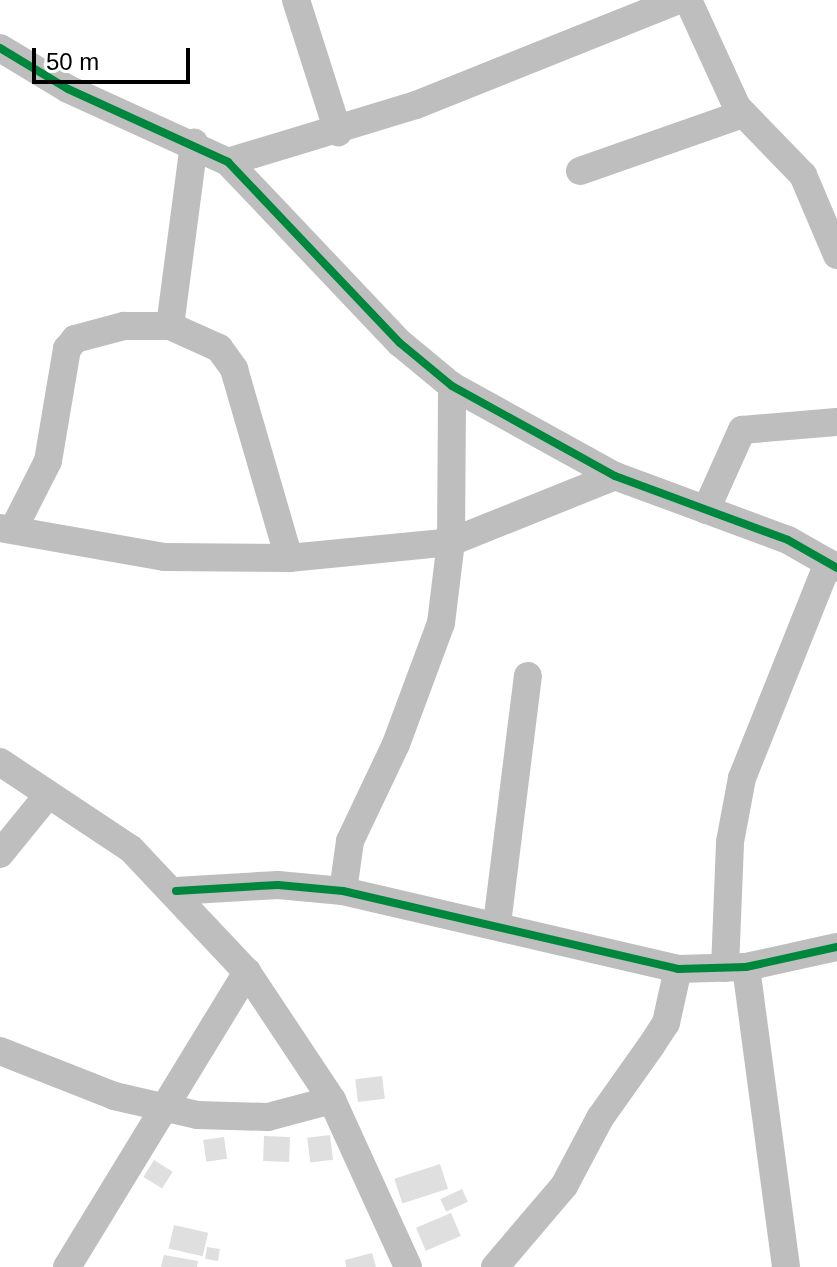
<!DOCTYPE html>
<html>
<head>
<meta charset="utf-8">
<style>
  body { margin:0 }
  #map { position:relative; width:837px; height:1267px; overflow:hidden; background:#fff; font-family:Arial,sans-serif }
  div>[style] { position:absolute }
  .building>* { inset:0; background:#dfdfdf; transform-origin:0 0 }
  .minor>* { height:28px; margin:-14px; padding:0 14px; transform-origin:14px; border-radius:14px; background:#bebebe }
  .cycleway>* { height:8px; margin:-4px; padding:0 4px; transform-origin:4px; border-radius:4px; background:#00873e }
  span { translate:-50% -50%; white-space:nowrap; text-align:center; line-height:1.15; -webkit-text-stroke:6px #fff; paint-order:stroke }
  .scale { position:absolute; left:32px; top:48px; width:158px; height:36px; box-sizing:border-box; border:4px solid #000; border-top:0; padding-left:10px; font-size:24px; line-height:28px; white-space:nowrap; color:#000; -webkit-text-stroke:6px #fff; paint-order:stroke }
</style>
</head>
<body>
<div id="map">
  <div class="building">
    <i style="left:382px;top:1076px;width:23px;height:27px;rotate:83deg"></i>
    <i style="left:330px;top:1135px;width:25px;height:23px;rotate:83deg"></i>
    <i style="left:264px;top:1136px;width:26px;height:25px;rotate:2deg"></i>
    <i style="left:224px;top:1137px;width:22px;height:21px;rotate:82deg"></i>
    <i style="left:154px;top:1160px;width:22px;height:20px;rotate:32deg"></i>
    <i style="left:440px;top:1164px;width:26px;height:48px;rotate:72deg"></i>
    <i style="left:462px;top:1189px;width:14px;height:24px;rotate:65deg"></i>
    <i style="left:451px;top:1213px;width:25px;height:38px;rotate:67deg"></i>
    <i style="left:174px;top:1225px;width:35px;height:24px;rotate:13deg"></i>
    <i style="left:207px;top:1247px;width:13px;height:12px;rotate:9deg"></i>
    <i style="clip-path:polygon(372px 1253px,376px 1267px,346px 1267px,345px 1260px)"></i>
    <i style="clip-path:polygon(164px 1255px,198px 1261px,197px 1267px,161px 1267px)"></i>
  </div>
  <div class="minor">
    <i style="left:296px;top:0;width:139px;rotate:72.3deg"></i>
    <i style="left:688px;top:0;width:118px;rotate:65.4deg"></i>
    <i style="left:737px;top:107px;width:95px;rotate:45.9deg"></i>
    <i style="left:803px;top:175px;width:87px;rotate:67deg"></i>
    <i style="left:0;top:48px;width:79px;rotate:31.1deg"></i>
    <i style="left:68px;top:89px;width:176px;rotate:24.5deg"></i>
    <i style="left:228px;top:162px;width:250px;rotate:46.5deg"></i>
    <i style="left:400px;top:343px;width:67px;rotate:39.6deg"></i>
    <i style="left:452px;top:386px;width:186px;rotate:28.9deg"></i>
    <i style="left:615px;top:476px;width:184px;rotate:20.3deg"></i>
    <i style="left:788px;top:540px;width:56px;rotate:29.7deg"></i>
    <i style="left:228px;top:162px;width:196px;rotate:-16.9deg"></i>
    <i style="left:416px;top:105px;width:282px;rotate:-21.8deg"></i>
    <i style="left:580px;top:171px;width:173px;rotate:-19.3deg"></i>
    <i style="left:170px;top:326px;width:185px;rotate:-82.5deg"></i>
    <i style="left:706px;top:510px;width:88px;rotate:-65.8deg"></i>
    <i style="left:742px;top:430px;width:95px;rotate:-4.8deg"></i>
    <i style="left:0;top:528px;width:167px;rotate:10deg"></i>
    <i style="left:164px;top:557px;width:125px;rotate:0.5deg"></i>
    <i style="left:289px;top:558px;width:163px;rotate:-5.6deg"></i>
    <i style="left:451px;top:542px;width:177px;rotate:-21.9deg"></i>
    <i style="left:14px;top:528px;width:75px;rotate:-63.1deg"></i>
    <i style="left:48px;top:461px;width:114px;rotate:-80.4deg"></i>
    <i style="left:67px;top:349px;width:13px;rotate:-51deg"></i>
    <i style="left:75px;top:339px;width:51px;rotate:-14.9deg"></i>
    <i style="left:124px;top:326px;width:46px"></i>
    <i style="left:170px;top:326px;width:54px;rotate:24.2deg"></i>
    <i style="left:219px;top:348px;width:26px;rotate:54deg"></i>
    <i style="left:234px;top:369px;width:197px;rotate:73.8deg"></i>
    <i style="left:0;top:762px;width:157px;rotate:33.6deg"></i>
    <i style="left:131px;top:849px;width:169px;rotate:46.7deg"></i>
    <i style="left:247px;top:972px;width:154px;rotate:56.4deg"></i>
    <i style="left:332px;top:1100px;width:183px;rotate:65.5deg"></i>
    <i style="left:0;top:854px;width:76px;rotate:-50.9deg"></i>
    <i style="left:176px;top:891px;width:102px;rotate:-3.4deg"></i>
    <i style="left:278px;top:885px;width:65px;rotate:5.3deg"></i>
    <i style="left:343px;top:891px;width:344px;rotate:13.1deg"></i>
    <i style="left:678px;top:969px;width:68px;rotate:-1.7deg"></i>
    <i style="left:746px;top:967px;width:93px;rotate:-12.4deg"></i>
    <i style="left:343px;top:891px;width:50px;rotate:-82deg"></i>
    <i style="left:350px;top:841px;width:107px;rotate:-64.6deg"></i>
    <i style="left:396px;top:744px;width:129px;rotate:-69.6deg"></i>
    <i style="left:441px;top:623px;width:82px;rotate:-83deg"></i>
    <i style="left:451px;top:542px;width:156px;rotate:-89.6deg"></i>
    <i style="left:497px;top:924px;width:250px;rotate:-82.9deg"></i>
    <i style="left:746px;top:967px;width:303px;rotate:82.4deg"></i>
    <i style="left:725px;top:968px;width:126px;rotate:-87.7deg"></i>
    <i style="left:730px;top:842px;width:65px;rotate:-79.4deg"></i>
    <i style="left:742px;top:778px;width:232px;rotate:-68.2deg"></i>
    <i style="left:0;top:1051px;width:123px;rotate:21.5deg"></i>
    <i style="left:114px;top:1096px;width:85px;rotate:12.9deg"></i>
    <i style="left:197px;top:1115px;width:71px;rotate:1.6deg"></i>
    <i style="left:268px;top:1117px;width:66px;rotate:-14.9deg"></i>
    <i style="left:67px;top:1267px;width:346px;rotate:-58.6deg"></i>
    <i style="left:495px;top:1267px;width:106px;rotate:-49.6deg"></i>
    <i style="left:564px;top:1186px;width:77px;rotate:-62.1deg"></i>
    <i style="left:600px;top:1118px;width:88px;rotate:-54.7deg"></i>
    <i style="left:651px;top:1046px;width:27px;rotate:-57deg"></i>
    <i style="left:666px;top:1023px;width:55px;rotate:-77.5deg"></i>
  </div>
  <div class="cycleway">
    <i style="left:0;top:48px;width:79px;rotate:31.1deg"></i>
    <i style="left:68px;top:89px;width:176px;rotate:24.5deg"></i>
    <i style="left:228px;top:162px;width:250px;rotate:46.5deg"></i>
    <i style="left:400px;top:343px;width:67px;rotate:39.6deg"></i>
    <i style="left:452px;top:386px;width:186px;rotate:28.9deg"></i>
    <i style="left:615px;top:476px;width:184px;rotate:20.3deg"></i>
    <i style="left:788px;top:540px;width:56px;rotate:29.7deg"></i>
    <i style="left:176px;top:891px;width:102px;rotate:-3.4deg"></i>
    <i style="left:278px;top:885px;width:65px;rotate:5.3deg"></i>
    <i style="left:343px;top:891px;width:344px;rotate:13.1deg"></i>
    <i style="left:678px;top:969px;width:68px;rotate:-1.7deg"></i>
    <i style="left:746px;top:967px;width:93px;rotate:-12.4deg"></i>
  </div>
  <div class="scale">50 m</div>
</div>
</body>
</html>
